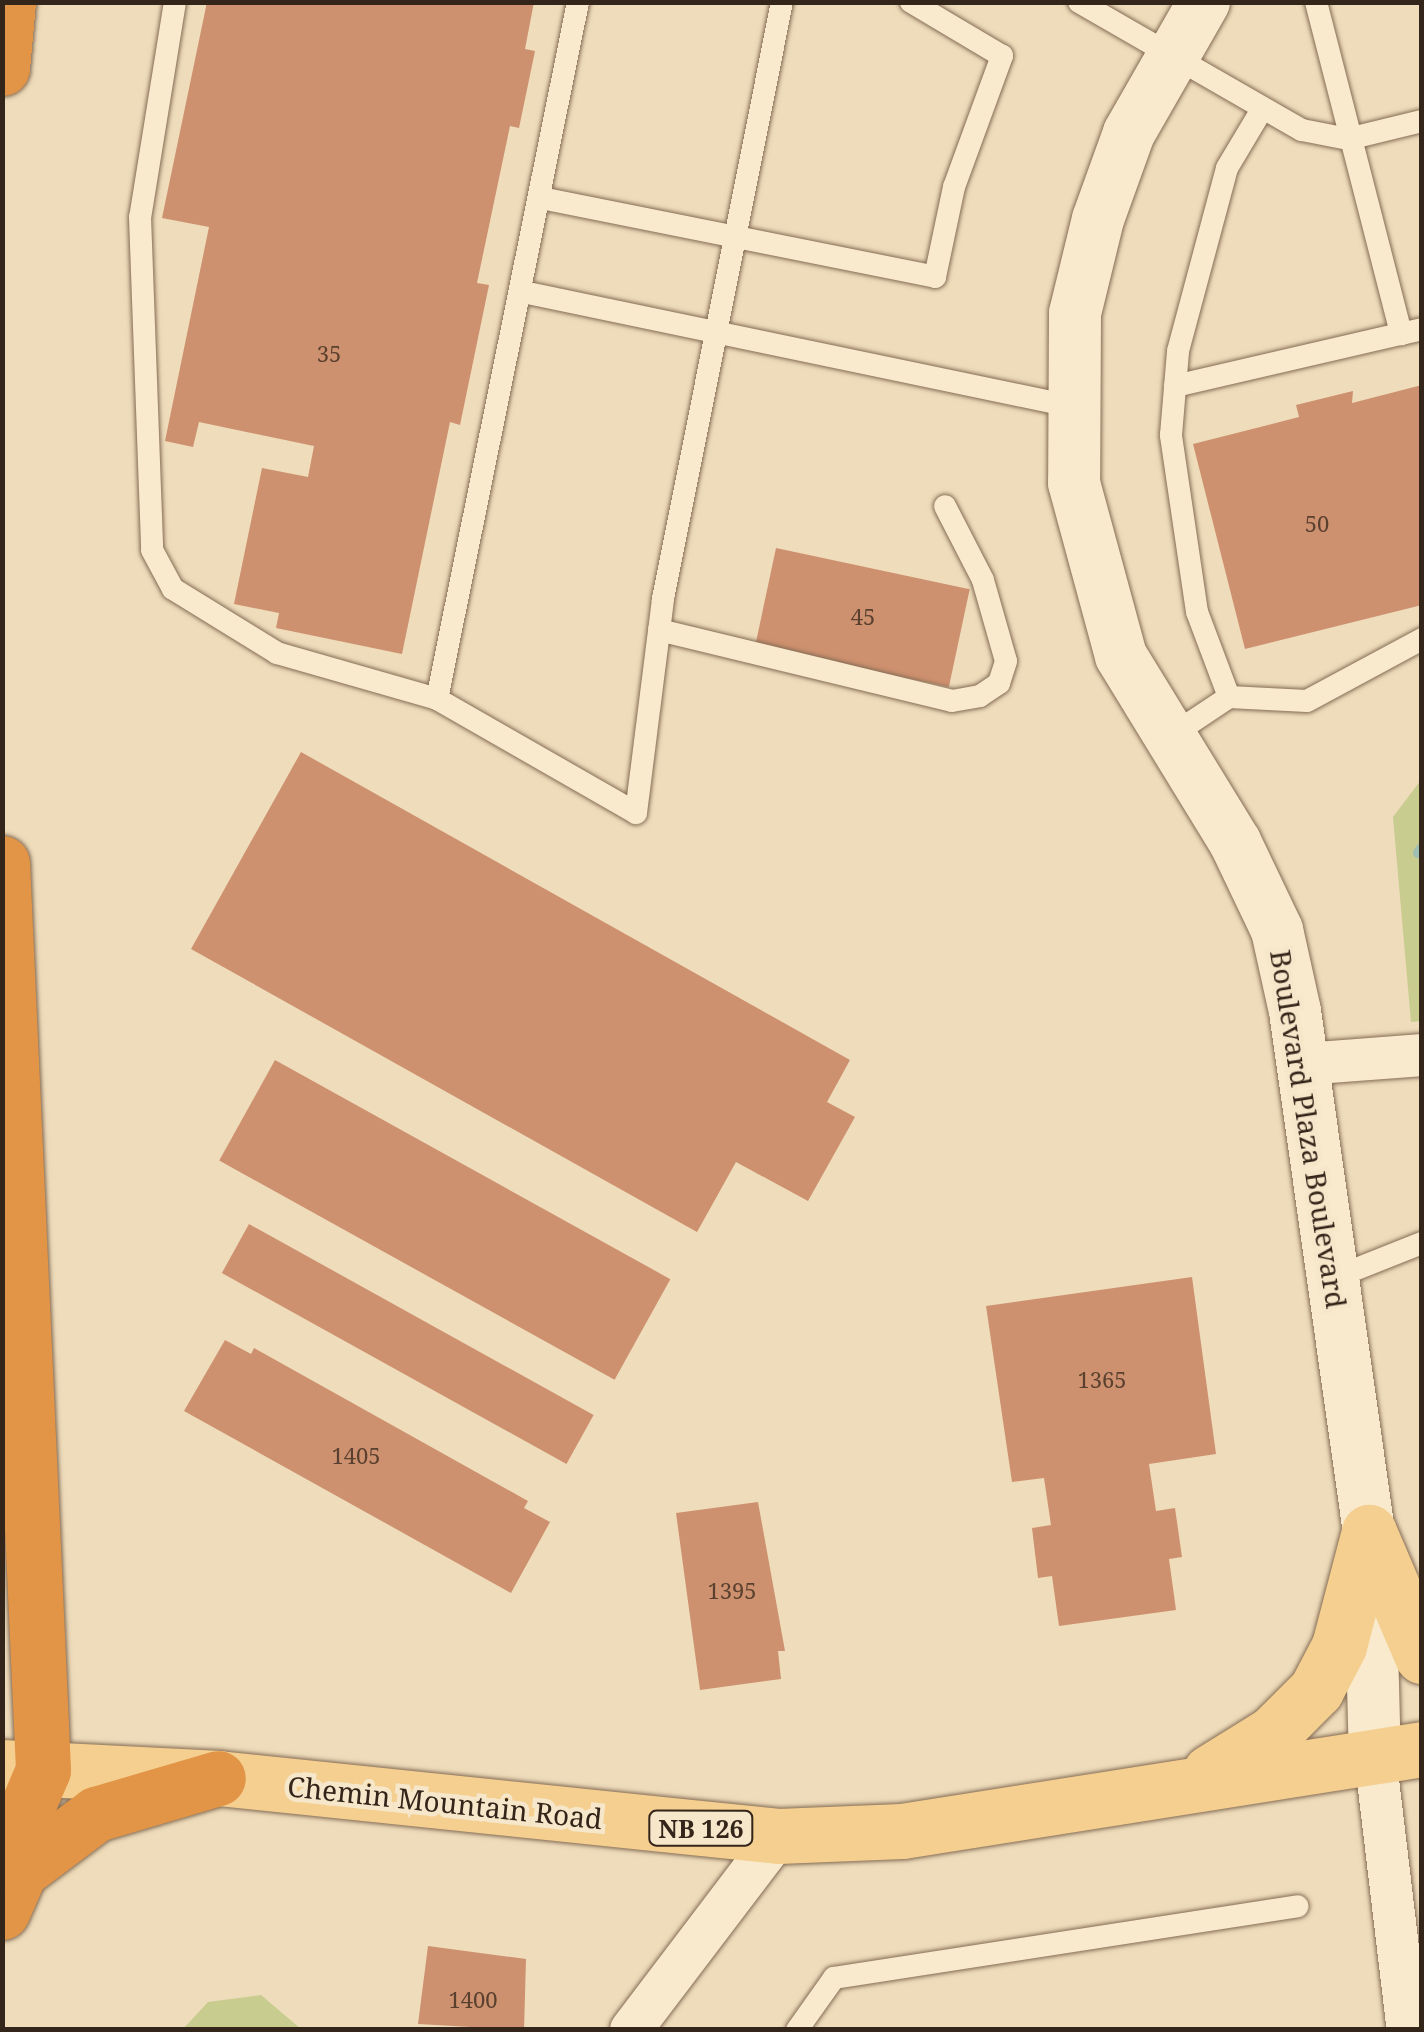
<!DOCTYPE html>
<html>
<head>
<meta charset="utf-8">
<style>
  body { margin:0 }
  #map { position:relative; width:1424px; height:2032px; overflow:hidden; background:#eedcbb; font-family:"Noto Serif",serif }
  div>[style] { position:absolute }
  .green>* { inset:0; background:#c8cc8f }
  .stream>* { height:10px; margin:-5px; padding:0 5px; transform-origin:5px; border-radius:5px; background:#9fbfb4 }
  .building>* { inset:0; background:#ce916f; transform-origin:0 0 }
  .roads { filter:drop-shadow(0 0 2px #856c55) drop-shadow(0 0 2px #856c55) }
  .service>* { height:22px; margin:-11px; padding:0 11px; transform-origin:11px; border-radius:11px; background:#f9eacd }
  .minor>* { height:42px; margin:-21px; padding:0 21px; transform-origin:21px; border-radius:21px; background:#f9eacd }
  .tertiary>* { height:52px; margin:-26px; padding:0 26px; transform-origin:26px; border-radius:26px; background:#f9eacd }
  .primary>* { height:55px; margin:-27.5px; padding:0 27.5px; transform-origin:27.5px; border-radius:27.5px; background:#f4cf90 }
  .motorway>* { height:55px; margin:-27.5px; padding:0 27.5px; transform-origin:27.5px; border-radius:27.5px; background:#e29547 }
  span { translate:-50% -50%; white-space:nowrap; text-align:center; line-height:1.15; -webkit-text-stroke:9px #f6e7ca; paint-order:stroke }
  .number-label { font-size:22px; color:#5a402f }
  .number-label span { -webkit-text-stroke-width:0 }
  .shield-label span { padding:2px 8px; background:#f6e7ca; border:2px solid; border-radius:8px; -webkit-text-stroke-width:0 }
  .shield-label { font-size:25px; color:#34251a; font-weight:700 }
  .street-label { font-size:28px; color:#34251a }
  .frame { position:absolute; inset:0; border:5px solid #34251a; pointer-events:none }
</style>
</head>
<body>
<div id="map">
  <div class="green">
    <i style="clip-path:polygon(1421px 780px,1422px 1021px,1411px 1022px,1393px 817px)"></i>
    <i style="clip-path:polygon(261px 1995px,301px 2029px,183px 2029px,208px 2002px)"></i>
  </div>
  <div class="stream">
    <i style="left:1418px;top:853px;width:7px;rotate:-56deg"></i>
  </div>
  <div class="building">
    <i style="clip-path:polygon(207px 2px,534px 2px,525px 49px,535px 51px,519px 128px,510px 126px,477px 283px,489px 285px,460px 425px,450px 422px,402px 654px,276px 628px,279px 613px,234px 604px,262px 468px,308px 477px,314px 446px,199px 422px,193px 447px,165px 441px,209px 227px,162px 218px)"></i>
    <i style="clip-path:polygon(1422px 385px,1422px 605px,1245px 649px,1193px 444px,1299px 417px,1296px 405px,1353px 391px,1352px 403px)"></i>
    <i style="left:776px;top:548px;width:198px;height:100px;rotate:12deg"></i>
    <i style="clip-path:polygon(301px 752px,850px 1060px,827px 1102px,855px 1117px,808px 1201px,736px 1162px,697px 1232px,191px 949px)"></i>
    <i style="left:275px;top:1060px;width:452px;height:115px;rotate:29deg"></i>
    <i style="left:249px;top:1224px;width:394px;height:56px;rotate:29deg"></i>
    <i style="clip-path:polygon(1192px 1277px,1216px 1454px,1149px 1464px,1156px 1511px,1175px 1508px,1182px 1557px,1169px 1559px,1176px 1610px,1059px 1626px,1052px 1576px,1038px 1578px,1032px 1528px,1051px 1525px,1044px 1478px,1012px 1482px,986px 1306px)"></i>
    <i style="clip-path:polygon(225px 1340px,251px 1354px,254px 1348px,528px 1501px,524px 1508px,550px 1522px,511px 1593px,184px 1411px)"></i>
    <i style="clip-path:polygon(758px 1502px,785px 1651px,778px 1651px,781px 1679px,700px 1690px,676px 1513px)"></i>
    <i style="clip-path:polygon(428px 1946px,526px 1959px,524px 2030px,418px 2024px)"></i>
  </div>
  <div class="roads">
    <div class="service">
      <i style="left:175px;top:2px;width:218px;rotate:99.2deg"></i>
      <i style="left:140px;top:217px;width:333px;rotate:87.9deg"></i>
      <i style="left:152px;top:550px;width:44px;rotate:61.7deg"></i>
      <i style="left:173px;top:589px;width:122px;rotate:31.6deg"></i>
      <i style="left:277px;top:653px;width:166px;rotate:16deg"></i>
      <i style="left:437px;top:699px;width:229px;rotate:29.8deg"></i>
      <i style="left:636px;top:813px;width:216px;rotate:-82.8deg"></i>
      <i style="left:663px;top:599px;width:609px;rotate:-78.73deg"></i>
      <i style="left:1079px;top:2px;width:257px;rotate:29.9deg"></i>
      <i style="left:1302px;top:130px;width:47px;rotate:11.1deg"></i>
      <i style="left:1348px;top:139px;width:76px;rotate:-13.7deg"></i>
      <i style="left:1316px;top:2px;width:343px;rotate:75.6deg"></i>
      <i style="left:1401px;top:334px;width:22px;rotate:-13deg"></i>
      <i style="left:541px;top:198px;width:402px;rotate:11.3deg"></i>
      <i style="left:935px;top:277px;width:92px;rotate:-78.1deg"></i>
      <i style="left:954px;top:187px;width:140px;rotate:-69.9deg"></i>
      <i style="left:1002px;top:56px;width:106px;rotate:-149.3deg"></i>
      <i style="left:523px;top:292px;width:559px;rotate:11.77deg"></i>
      <i style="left:1175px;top:386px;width:232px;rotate:-13deg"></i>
      <i style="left:659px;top:630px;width:301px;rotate:13.6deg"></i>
      <i style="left:952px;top:701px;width:28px;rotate:-10deg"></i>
      <i style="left:980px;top:696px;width:23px;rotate:-34deg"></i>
      <i style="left:999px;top:683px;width:23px;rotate:-72deg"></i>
      <i style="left:1006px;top:661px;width:84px;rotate:-105.9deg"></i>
      <i style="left:983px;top:580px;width:83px;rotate:-117.2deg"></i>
      <i style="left:1229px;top:697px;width:78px;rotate:2.9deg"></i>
      <i style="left:1307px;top:701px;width:131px;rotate:-28.3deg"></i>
      <i style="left:437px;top:699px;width:711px;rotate:-78.56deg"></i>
      <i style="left:1169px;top:737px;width:72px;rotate:-33.7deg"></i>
      <i style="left:1229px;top:697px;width:91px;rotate:-110.6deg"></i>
      <i style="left:1197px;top:612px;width:179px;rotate:-98.4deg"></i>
      <i style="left:1171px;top:435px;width:84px;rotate:-85.2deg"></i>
      <i style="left:1178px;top:351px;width:189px;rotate:-75deg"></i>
      <i style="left:1227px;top:168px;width:66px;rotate:-59.2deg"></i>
      <i style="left:1334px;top:1278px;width:95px;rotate:-21.7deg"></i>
      <i style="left:797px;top:2030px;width:64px;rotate:-54.6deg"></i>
      <i style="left:834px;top:1978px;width:469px;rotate:-8.8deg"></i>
    </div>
    <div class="minor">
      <i style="left:1303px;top:1064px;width:119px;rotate:-4.3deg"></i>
      <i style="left:1375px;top:1755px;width:277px;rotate:83.2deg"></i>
      <i style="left:631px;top:2030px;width:243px;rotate:-52.8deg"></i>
    </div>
    <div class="tertiary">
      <i style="left:1204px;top:2px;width:151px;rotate:119.8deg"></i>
      <i style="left:1129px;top:133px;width:91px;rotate:109.8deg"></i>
      <i style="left:1098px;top:219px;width:97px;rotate:103.7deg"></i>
      <i style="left:1075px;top:313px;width:170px;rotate:90.3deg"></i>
      <i style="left:1074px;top:483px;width:179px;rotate:74.8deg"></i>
      <i style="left:1121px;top:656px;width:218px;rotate:58.5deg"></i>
      <i style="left:1235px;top:842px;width:98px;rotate:64.5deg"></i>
      <i style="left:1277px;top:930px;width:83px;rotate:77.5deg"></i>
      <i style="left:1295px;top:1011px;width:526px;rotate:81.92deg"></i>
      <i style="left:1369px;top:1532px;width:223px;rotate:88.5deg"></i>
    </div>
    <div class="primary">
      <i style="left:1369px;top:1532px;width:135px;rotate:66.9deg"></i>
      <i style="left:2px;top:1767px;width:216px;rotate:2.9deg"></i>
      <i style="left:218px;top:1778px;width:563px;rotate:5.91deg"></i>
      <i style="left:778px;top:1836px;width:124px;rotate:-2.3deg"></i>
      <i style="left:902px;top:1831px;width:526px;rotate:-8.96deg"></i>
      <i style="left:1210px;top:1772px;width:74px;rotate:-31.8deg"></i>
      <i style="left:1273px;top:1733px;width:61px;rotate:-45deg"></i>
      <i style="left:1316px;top:1690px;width:50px;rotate:-62.4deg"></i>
      <i style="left:1339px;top:1646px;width:118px;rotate:-75.3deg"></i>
    </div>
    <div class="motorway">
      <i style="left:2px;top:68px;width:66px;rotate:-84.8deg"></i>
      <i style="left:2px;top:863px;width:908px;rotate:87.41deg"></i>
      <i style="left:43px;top:1770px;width:104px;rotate:113.1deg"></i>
      <i style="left:2px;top:1912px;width:45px;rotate:-66.3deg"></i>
      <i style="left:20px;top:1871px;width:95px;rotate:-36.9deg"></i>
      <i style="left:96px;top:1814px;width:127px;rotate:-16.4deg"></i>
    </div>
  </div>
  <div class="number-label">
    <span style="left:329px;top:354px">35</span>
    <span style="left:1317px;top:524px">50</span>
    <span style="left:863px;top:617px">45</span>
    <span style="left:1102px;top:1380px">1365</span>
    <span style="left:356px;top:1456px">1405</span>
    <span style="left:732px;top:1591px">1395</span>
    <span style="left:473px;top:2000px">1400</span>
  </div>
  <div class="shield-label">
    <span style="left:701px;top:1828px">NB 126</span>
  </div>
  <div class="street-label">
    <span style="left:1309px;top:1129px;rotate:81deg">Boulevard Plaza Boulevard</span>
    <span style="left:445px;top:1802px;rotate:6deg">Chemin Mountain Road</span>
  </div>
  <div class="frame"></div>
</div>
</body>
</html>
